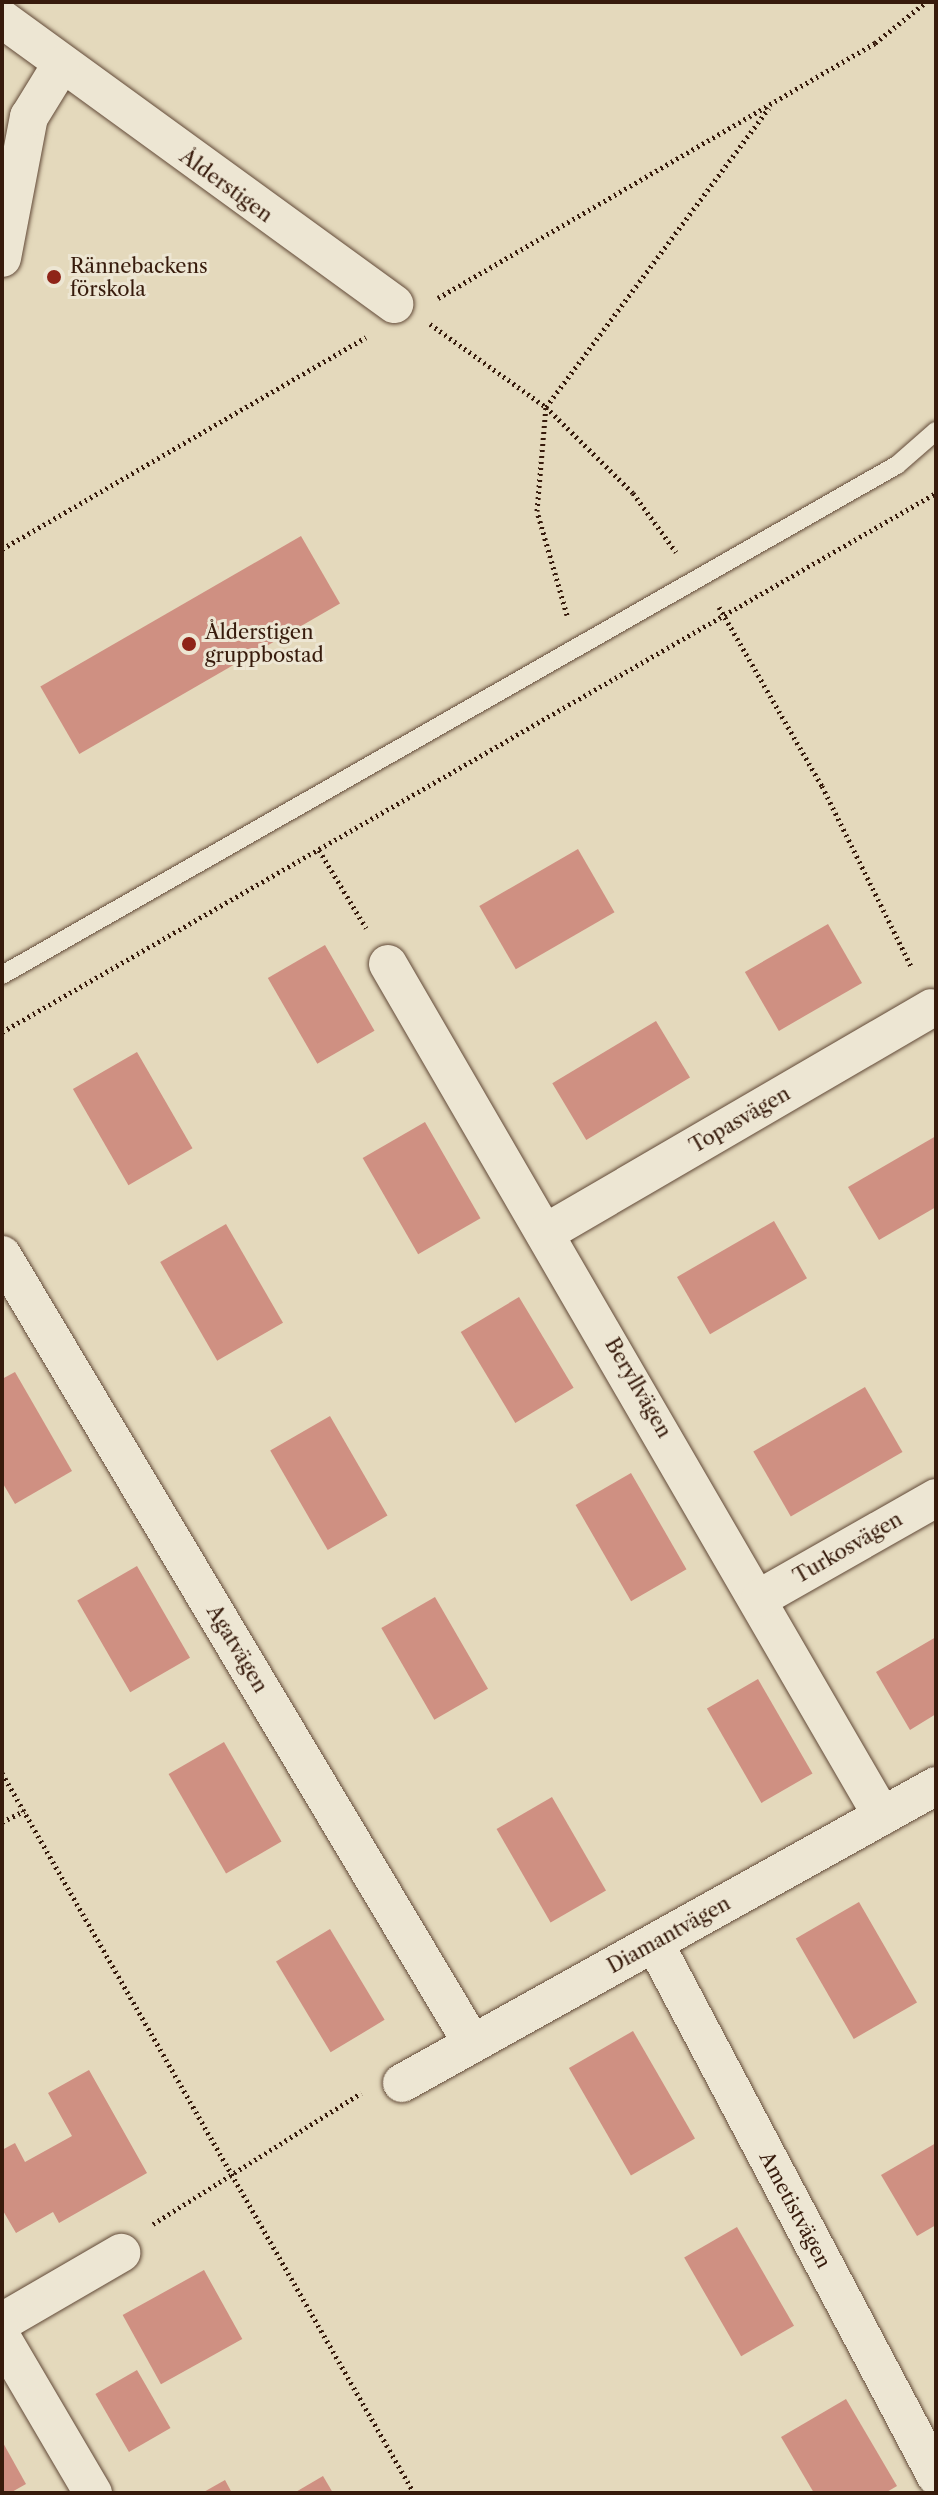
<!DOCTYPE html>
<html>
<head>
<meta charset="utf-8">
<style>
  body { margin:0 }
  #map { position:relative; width:938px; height:2495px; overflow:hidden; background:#e4d9bc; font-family:"Libre Caslon Text",serif }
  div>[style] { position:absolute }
  .building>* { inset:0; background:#cf9082; transform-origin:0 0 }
  .path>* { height:5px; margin-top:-2.5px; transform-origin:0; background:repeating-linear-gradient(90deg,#371b0c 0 2px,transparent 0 6px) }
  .roads { filter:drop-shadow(0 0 2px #624a38) drop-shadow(0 0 2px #624a38) }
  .service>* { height:18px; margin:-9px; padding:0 9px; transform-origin:9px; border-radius:9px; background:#ede6d3 }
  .minor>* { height:38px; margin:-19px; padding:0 19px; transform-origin:19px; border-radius:19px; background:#ede6d3 }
  .dots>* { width:22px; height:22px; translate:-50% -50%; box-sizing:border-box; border:4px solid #ede6d3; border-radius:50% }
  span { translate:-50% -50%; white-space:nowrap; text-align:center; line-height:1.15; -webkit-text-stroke:6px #ede6d3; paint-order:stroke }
  .street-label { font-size:20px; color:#371b0c }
  .poi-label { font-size:20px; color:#371b0c }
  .left { translate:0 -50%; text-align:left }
  .frame { position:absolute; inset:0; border:4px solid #371b0c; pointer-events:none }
</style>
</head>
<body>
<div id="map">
  <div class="building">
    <i style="left:301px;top:536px;width:78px;height:301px;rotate:60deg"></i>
    <i style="left:578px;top:849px;width:73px;height:114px;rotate:60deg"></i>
    <i style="left:828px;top:924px;width:68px;height:96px;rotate:60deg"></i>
    <i style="left:325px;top:945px;width:99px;height:66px;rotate:60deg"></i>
    <i style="left:656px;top:1021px;width:66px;height:121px;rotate:59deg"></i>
    <i style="left:137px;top:1052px;width:111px;height:74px;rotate:60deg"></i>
    <i style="left:425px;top:1122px;width:111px;height:72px;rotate:60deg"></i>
    <i style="clip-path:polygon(936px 1136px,936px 1207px,879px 1240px,848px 1187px)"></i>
    <i style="left:774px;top:1221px;width:66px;height:112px;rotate:60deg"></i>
    <i style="left:226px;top:1224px;width:114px;height:76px;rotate:60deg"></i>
    <i style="left:519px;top:1297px;width:106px;height:68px;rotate:59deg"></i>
    <i style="clip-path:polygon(15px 1372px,72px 1471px,15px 1504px,2px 1482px,2px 1379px)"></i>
    <i style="left:865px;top:1387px;width:75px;height:129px;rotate:60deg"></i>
    <i style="left:330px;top:1416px;width:115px;height:69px;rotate:60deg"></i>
    <i style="left:631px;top:1473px;width:111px;height:64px;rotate:60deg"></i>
    <i style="left:137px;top:1566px;width:106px;height:69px;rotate:60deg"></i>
    <i style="left:435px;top:1597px;width:106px;height:62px;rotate:60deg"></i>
    <i style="clip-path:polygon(936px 1637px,936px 1714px,910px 1730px,876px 1672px)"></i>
    <i style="left:758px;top:1679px;width:109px;height:59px;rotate:60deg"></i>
    <i style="left:224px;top:1742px;width:115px;height:64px;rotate:60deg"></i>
    <i style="left:552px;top:1797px;width:108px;height:64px;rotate:60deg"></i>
    <i style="left:859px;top:1902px;width:116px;height:73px;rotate:60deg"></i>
    <i style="left:330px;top:1929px;width:106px;height:63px;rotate:59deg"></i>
    <i style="left:633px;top:2031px;width:124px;height:74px;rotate:60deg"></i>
    <i style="clip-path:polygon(89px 2070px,147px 2173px,59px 2223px,53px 2212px,16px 2233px,2px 2209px,2px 2150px,15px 2143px,25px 2162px,72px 2136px,48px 2093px)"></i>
    <i style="clip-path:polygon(936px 2143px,936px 2225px,917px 2236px,881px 2175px)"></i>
    <i style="left:737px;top:2227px;width:114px;height:61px;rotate:60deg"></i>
    <i style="left:204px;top:2270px;width:79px;height:93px;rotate:61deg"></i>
    <i style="left:137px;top:2370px;width:67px;height:48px;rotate:60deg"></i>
    <i style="clip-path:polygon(846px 2399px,897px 2486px,885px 2493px,814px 2493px,781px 2437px)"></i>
    <i style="clip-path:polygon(2px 2441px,26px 2484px,10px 2493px,2px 2493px)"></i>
    <i style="clip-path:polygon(323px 2476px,333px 2493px,294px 2493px)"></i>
    <i style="clip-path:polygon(225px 2480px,232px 2493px,202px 2493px)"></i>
  </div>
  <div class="path">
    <i style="left:438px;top:298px;width:506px;rotate:-30.26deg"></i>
    <i style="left:875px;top:43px;width:65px;rotate:-38.8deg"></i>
    <i style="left:430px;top:324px;width:143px;rotate:35.6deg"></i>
    <i style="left:546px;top:407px;width:122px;rotate:44.7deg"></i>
    <i style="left:633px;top:493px;width:73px;rotate:53.9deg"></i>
    <i style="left:2px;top:549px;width:421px;rotate:-30.2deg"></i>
    <i style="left:719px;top:607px;width:207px;rotate:60.1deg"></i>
    <i style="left:822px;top:786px;width:203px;rotate:63.7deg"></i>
    <i style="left:567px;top:615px;width:108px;rotate:-106.1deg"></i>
    <i style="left:537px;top:511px;width:104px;rotate:-85.1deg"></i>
    <i style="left:546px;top:407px;width:373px;rotate:-53.3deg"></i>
    <i style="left:319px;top:850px;width:91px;rotate:58.9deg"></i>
    <i style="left:2px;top:1032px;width:1078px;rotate:-29.99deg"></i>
    <i style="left:2px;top:1773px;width:830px;rotate:60.22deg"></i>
    <i style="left:2px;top:1822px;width:25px;rotate:-27deg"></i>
    <i style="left:153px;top:2224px;width:246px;rotate:-32.2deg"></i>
  </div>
  <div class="roads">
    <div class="service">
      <i style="left:2px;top:975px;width:1030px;rotate:-29.68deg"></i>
      <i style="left:897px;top:465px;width:52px;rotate:-41.1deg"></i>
    </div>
    <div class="minor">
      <i style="left:2px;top:19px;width:485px;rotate:36deg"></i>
      <i style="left:2px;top:258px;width:144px;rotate:-79.2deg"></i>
      <i style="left:29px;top:117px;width:61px;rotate:-58.4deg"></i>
      <i style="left:388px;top:964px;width:985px;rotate:59.89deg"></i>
      <i style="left:547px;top:1232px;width:445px;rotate:-30.2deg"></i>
      <i style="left:2px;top:1255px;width:918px;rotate:59.19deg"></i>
      <i style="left:760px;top:1598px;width:202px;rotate:-29.6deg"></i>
      <i style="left:655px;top:1944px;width:602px;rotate:62.16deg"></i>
      <i style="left:402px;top:2083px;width:611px;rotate:-29.08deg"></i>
      <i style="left:2px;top:2322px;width:138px;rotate:-30.1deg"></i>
      <i style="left:2px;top:2338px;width:180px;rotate:59.6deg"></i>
    </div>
  </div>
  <div class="dots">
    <i style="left:54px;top:277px;background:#8f2418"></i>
    <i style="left:189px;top:644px;background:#8f2418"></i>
  </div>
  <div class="street-label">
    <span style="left:226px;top:186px;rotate:36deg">Ålderstigen</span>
    <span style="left:740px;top:1120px;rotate:-30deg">Topasvägen</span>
    <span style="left:638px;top:1388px;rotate:60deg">Beryllvägen</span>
    <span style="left:848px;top:1548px;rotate:-30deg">Turkosvägen</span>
    <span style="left:237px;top:1649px;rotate:59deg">Agatvägen</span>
    <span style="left:669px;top:1935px;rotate:-29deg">Diamantvägen</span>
    <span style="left:795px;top:2210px;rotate:62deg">Ametistvägen</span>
  </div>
  <div class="poi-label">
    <span class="left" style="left:70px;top:278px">Rännebackens<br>förskola</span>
    <span class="left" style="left:205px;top:644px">Ålderstigen<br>gruppbostad</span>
  </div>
  <div class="frame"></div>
</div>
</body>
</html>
